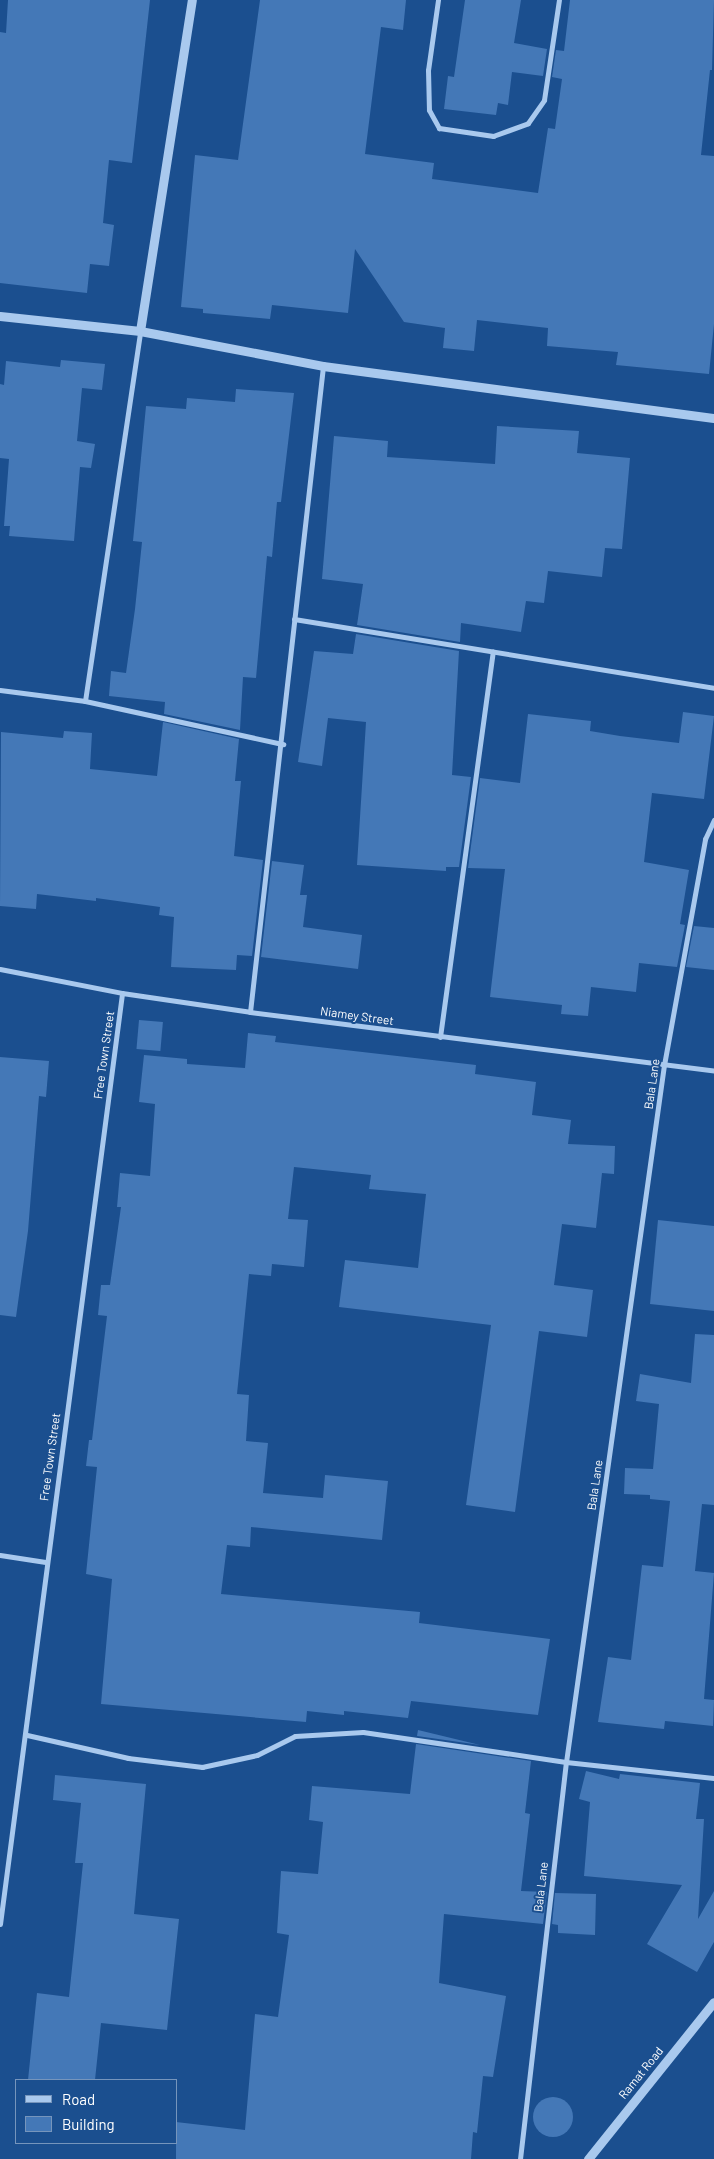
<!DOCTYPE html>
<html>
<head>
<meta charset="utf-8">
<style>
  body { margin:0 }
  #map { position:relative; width:714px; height:2159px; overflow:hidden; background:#1b4f8f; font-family:Barlow,sans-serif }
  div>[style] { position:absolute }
  .building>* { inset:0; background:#4478b7; transform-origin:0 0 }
  .round { border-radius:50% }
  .minor>* { height:5px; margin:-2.5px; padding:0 2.5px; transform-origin:2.5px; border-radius:2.5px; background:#a9c9ee }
  .tertiary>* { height:9px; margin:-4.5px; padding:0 4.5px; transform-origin:4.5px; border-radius:4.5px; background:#a9c9ee }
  span { translate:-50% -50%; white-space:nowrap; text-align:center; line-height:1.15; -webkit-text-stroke:4px #1b4f8f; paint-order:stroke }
  .street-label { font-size:12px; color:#fff }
  .legend { position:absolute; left:15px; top:2079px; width:162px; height:65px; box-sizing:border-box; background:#1b4f8f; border:1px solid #7695bc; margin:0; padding:6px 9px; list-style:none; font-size:15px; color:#fff }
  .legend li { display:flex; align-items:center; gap:10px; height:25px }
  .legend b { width:25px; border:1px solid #7695bc }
</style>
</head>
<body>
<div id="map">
  <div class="building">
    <i style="clip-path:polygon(8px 0,150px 0,132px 163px,109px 160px,103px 223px,114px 225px,109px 266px,90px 264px,87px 293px,0 283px,0 32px,6px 33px)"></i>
    <i style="clip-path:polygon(260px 0,406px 0,403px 30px,381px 27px,365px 154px,434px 163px,432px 179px,538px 193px,548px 128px,555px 129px,562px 79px,552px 77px,556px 50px,564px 51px,570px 0,714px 0,712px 70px,710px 70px,701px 155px,714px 156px,714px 324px,709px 374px,616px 365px,618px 352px,547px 346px,548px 328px,477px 320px,474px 351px,443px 348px,445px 328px,404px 322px,355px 249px,348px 313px,272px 305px,270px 319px,203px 313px,203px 309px,181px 307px,195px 155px,238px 160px)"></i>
    <i style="clip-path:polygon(465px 0,521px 0,514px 43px,547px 49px,543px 76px,512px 72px,508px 105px,498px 103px,496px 115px,444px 109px,448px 76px,454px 77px)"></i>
    <i style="clip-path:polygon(61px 360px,105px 364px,102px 390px,82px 388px,77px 441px,95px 444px,91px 468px,80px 467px,74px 541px,9px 536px,10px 526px,4px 526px,9px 459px,0 458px,0 384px,4px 385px,6px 361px,60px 367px)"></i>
    <i style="clip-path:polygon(236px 389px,294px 393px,281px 502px,277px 502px,272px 557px,267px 556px,256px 678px,243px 677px,240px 730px,164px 714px,165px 702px,109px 696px,111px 671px,126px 673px,135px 609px,142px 542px,133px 541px,146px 406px,186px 409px,187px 398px,235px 402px)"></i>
    <i style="clip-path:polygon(497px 426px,579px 431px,577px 453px,630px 458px,622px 549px,605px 548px,602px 577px,548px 571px,544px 603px,526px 601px,521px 632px,461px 623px,460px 642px,357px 625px,363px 584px,322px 579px,334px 436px,388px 441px,387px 457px,495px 464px)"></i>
    <i style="clip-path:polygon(356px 634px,459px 651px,452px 775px,471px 777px,459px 867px,446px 867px,446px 871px,357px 865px,366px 722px,328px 718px,322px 766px,298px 762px,314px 651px,353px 654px)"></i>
    <i style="clip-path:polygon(683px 712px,714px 716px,704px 799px,652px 793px,644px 862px,689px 870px,680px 924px,685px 925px,677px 967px,639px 963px,636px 992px,591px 987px,588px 1016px,561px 1014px,562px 1005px,490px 997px,505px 869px,468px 868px,480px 778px,520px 783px,528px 714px,591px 721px,590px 731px,620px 736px,679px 743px)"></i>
    <i style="clip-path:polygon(163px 722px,239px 739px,235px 781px,241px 781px,234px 856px,263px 860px,252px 956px,237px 955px,236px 970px,171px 967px,174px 917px,159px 915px,160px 907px,96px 898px,96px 901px,37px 894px,36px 909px,0 906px,1px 732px,63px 738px,64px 731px,92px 733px,90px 769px,157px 776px)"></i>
    <i style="clip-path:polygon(272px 861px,304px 865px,300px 895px,307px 895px,303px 927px,362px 935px,358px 969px,261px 957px)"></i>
    <i style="clip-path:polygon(694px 926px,714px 928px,714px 970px,686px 967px)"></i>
    <i style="left:139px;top:1020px;width:24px;height:29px;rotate:5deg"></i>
    <i style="clip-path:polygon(248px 1033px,276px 1036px,275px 1042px,476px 1065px,475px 1074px,536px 1082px,532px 1115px,571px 1120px,568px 1144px,615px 1146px,614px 1174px,602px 1173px,596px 1228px,562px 1224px,554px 1285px,593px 1290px,587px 1337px,539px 1331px,515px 1512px,466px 1505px,491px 1325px,339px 1307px,345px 1260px,418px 1268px,426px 1194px,369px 1189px,371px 1175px,294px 1167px,288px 1219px,308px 1220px,304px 1267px,272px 1264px,271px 1276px,249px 1274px,237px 1394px,249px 1395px,246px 1441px,268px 1443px,263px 1493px,323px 1498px,325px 1475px,388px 1481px,382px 1540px,251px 1527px,250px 1547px,227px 1545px,221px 1594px,420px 1612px,419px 1623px,550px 1639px,538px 1715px,411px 1701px,408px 1718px,344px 1711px,344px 1715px,307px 1711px,306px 1722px,101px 1704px,112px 1579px,86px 1574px,97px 1467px,86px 1466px,89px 1440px,92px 1440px,107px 1316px,98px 1315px,101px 1285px,110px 1285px,121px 1207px,117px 1207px,120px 1173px,150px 1176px,155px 1104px,139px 1102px,144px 1055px,187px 1059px,187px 1064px,245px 1068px)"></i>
    <i style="clip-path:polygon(0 1057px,49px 1061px,46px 1097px,39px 1096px,28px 1231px,16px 1317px,0 1315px)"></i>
    <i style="clip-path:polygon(658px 1220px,714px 1226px,714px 1311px,650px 1304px)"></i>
    <i style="clip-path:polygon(695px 1334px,714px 1335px,714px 1505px,702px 1504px,695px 1571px,714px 1573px,704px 1699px,714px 1700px,713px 1726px,665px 1721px,664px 1729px,598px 1722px,608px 1657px,631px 1660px,642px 1565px,663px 1567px,670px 1501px,650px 1499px,650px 1495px,624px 1494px,625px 1468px,653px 1469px,659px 1404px,636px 1401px,640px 1374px,691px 1383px)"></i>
    <i style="clip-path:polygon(418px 1730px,480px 1745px,417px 1736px)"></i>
    <i style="clip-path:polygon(416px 1744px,531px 1761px,525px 1813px,530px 1814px,521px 1891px,547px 1892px,543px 1924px,444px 1914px,439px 1983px,506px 1996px,493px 2077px,483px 2076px,477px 2133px,473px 2132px,471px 2159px,176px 2159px,176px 2122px,245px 2130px,255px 2014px,278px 2017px,289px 1935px,277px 1933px,281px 1871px,318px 1874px,323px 1822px,309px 1820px,312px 1786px,410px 1794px)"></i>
    <i style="clip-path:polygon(586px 1771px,619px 1779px,620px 1774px,700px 1783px,696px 1819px,704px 1819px,698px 1919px,714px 1891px,714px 1942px,697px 1972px,647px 1944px,682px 1885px,584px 1876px,590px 1802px,579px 1799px)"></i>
    <i style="clip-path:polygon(55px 1775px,146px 1784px,134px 1914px,179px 1919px,167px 2030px,101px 2023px,95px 2080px,28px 2080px,37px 1993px,69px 1997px,83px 1863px,75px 1863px,81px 1803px,53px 1800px)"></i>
    <i style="clip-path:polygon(555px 1893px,596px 1894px,595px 1935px,558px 1933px,558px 1925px,552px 1924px)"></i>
    <i class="round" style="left:533px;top:2097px;width:40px;height:40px"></i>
  </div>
  <div class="minor">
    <i style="left:438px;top:0;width:71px;rotate:98.1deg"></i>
    <i style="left:428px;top:70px;width:40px;rotate:88.6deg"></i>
    <i style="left:429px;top:110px;width:21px;rotate:61deg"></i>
    <i style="left:439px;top:128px;width:55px;rotate:8.4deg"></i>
    <i style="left:493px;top:136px;width:37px;rotate:-20deg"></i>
    <i style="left:528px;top:123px;width:28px;rotate:-55deg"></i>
    <i style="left:544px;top:100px;width:101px;rotate:-81.5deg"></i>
    <i style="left:294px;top:619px;width:426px;rotate:9.3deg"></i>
    <i style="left:0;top:690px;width:86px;rotate:7.4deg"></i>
    <i style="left:85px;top:701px;width:203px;rotate:12.3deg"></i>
    <i style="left:85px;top:701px;width:374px;rotate:-81.5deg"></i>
    <i style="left:0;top:969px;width:124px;rotate:11.1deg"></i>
    <i style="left:122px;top:993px;width:129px;rotate:8.4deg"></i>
    <i style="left:250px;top:1012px;width:468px;rotate:7.2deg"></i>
    <i style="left:250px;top:1012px;width:650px;rotate:-83.55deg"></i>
    <i style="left:440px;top:1037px;width:389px;rotate:-82.2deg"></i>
    <i style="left:0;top:1555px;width:46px;rotate:8.8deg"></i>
    <i style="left:27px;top:1735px;width:104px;rotate:12.8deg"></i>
    <i style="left:128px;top:1758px;width:75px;rotate:6.9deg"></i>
    <i style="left:202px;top:1767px;width:56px;rotate:-12.3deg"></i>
    <i style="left:257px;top:1755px;width:42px;rotate:-26.6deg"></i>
    <i style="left:295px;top:1736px;width:68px;rotate:-3.4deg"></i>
    <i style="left:363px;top:1732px;width:205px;rotate:8.4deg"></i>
    <i style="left:566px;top:1762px;width:149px;rotate:6.2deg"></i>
    <i style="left:0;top:1924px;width:939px;rotate:-82.53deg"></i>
    <i style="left:520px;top:2159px;width:400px;rotate:-83.4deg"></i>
    <i style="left:566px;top:1762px;width:704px;rotate:-82deg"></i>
    <i style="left:664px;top:1065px;width:230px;rotate:-79.7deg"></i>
    <i style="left:705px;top:839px;width:21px;rotate:-65deg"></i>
  </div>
  <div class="tertiary">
    <i style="left:0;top:316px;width:141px;rotate:6.1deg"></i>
    <i style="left:140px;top:331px;width:186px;rotate:10.8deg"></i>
    <i style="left:323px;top:366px;width:394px;rotate:7.6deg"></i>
    <i style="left:140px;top:331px;width:335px;rotate:-81.1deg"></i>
    <i style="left:588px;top:2159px;width:201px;rotate:-51.3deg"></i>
  </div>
  <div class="street-label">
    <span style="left:357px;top:1016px;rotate:8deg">Niamey Street</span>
    <span style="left:104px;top:1055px;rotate:-82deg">Free Town Street</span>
    <span style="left:652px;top:1084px;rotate:-82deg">Bala Lane</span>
    <span style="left:50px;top:1457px;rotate:-82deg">Free Town Street</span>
    <span style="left:595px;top:1485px;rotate:-82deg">Bala Lane</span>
    <span style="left:541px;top:1887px;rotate:-83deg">Bala Lane</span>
    <span style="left:641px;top:2073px;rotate:-51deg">Ramat Road</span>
  </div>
  <ul class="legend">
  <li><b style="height:6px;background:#a9c9ee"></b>Road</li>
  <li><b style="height:14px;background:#4478b7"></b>Building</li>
  </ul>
</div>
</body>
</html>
